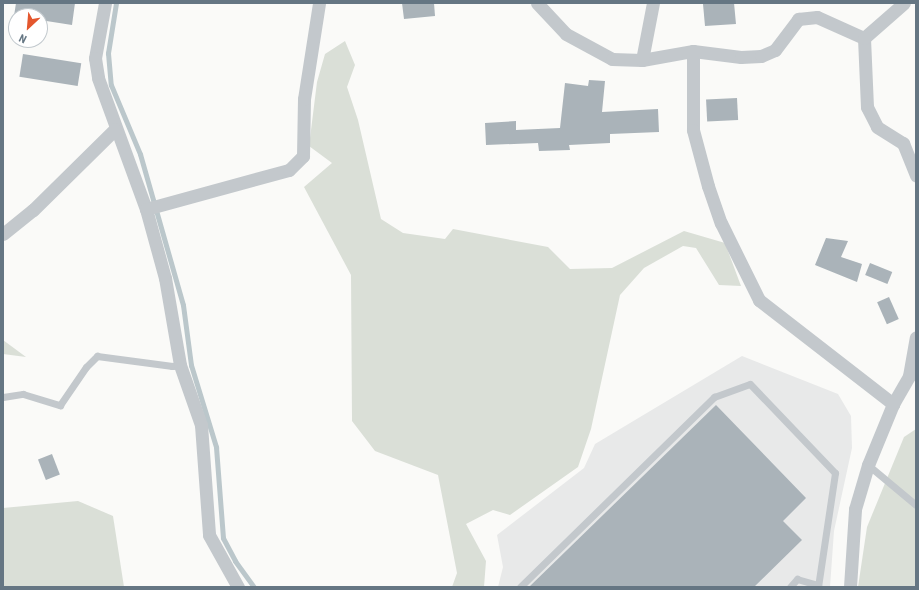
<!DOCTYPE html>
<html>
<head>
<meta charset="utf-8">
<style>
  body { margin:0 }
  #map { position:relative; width:919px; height:590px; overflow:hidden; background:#fafaf8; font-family:"Roboto Condensed",sans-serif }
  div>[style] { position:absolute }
  .built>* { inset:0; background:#e8e9e9 }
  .green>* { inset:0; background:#dadfd7 }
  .stream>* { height:5px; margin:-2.5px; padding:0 2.5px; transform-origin:2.5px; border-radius:2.5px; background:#bbc7cb }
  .building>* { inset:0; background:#aab3b9; transform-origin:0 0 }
  .service>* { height:7px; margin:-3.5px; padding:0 3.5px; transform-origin:3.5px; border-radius:3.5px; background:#c3c8cc }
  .minor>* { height:13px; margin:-6.5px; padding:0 6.5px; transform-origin:6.5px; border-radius:6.5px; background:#c3c8cc }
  span { translate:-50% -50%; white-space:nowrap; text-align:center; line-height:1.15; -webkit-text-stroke:4px #fff; paint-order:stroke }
  .frame { position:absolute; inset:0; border:4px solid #657683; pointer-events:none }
  .north { position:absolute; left:8px; top:8px; width:40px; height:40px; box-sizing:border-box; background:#fff; border:1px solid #c1c8cd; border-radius:50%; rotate:206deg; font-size:11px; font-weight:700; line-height:16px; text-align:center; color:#657683 }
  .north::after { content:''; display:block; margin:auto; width:14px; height:18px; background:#e4572e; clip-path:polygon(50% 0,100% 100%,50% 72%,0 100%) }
</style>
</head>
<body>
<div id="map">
  <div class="built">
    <i style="clip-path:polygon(742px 356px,838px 394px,851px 416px,852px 448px,834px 531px,830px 587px,498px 587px,503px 567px,497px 535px,584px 468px,595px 444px)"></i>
  </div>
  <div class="green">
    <i style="clip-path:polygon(345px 41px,355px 65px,347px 87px,358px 120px,381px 219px,403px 233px,445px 239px,453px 229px,548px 247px,570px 269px,612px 268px,684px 231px,725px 243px,741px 286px,719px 285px,696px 248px,683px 246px,644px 268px,620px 295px,591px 429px,578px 467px,510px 515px,493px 510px,466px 524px,486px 561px,484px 587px,452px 587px,457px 573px,438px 475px,375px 451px,352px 421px,351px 275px,304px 187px,332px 163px,309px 146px,317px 82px,325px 54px)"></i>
    <i style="clip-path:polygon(3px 340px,26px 357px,3px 354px)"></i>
    <i style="clip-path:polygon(916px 429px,916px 587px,858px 587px,867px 527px,904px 437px)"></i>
    <i style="clip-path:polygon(78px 501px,113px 516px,124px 587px,3px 587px,3px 508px)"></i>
  </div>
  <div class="stream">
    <i style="left:116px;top:3px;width:51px;rotate:99.1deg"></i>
    <i style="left:108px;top:53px;width:32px;rotate:85deg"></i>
    <i style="left:111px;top:85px;width:75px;rotate:67.2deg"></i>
    <i style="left:140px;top:154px;width:157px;rotate:74.1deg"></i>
    <i style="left:183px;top:305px;width:61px;rotate:82.4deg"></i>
    <i style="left:191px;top:365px;width:86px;rotate:73deg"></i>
    <i style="left:216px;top:447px;width:91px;rotate:85.6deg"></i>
    <i style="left:223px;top:538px;width:26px;rotate:62deg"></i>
    <i style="left:235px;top:561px;width:32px;rotate:54deg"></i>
  </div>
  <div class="building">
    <i style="clip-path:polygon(16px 3px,75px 3px,72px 25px,40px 20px,40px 16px,14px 16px)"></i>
    <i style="clip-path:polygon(402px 3px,434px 3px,435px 16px,404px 19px)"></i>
    <i style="clip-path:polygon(715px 3px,734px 3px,736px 24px,705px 26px,703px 4px)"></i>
    <i style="left:23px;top:54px;width:59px;height:23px;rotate:9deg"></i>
    <i style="clip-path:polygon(589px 80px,605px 81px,602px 112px,658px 109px,659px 132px,610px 134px,610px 143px,569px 145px,570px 150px,539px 151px,538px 143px,486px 145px,485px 123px,516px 121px,516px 130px,560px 128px,565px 83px,588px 86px)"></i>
    <i style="left:737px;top:98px;width:22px;height:31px;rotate:87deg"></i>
    <i style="clip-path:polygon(826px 238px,848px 241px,841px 257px,862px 264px,857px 282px,815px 265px)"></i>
    <i style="left:870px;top:263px;width:24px;height:13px;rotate:22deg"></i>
    <i style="left:889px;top:297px;width:24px;height:13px;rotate:66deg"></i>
    <i style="clip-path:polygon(716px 405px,806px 498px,783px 521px,802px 540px,754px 587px,529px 587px)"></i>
    <i style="left:52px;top:454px;width:22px;height:15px;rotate:69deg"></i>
  </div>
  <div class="service">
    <i style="left:3px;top:397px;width:20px;rotate:-9deg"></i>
    <i style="left:23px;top:394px;width:39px;rotate:17deg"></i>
    <i style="left:60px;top:405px;width:46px;rotate:-55.6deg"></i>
    <i style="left:86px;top:367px;width:16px;rotate:-45deg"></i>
    <i style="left:97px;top:356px;width:76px;rotate:7.6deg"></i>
    <i style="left:172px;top:366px;width:8px;rotate:-7deg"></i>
    <i style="left:868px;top:465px;width:62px;rotate:39.8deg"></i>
    <i style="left:520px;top:587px;width:272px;rotate:-44.4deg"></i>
    <i style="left:714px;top:397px;width:38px;rotate:-20deg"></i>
    <i style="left:750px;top:384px;width:123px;rotate:46.3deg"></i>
    <i style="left:835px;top:473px;width:115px;rotate:98.5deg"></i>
    <i style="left:790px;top:587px;width:11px;rotate:-49deg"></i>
    <i style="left:797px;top:579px;width:22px;rotate:16deg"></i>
  </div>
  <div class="minor">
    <i style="left:105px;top:3px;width:56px;rotate:100.3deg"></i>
    <i style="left:95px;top:58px;width:20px;rotate:81deg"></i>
    <i style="left:98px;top:78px;width:140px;rotate:69.9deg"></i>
    <i style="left:146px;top:209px;width:72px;rotate:74.6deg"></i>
    <i style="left:165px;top:278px;width:88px;rotate:80.2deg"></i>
    <i style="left:180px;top:365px;width:64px;rotate:70.7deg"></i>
    <i style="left:201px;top:425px;width:110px;rotate:85.8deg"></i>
    <i style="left:209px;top:535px;width:60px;rotate:60.9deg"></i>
    <i style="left:537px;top:3px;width:42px;rotate:46.9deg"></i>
    <i style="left:566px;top:34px;width:52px;rotate:28.5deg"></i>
    <i style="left:612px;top:59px;width:30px;rotate:2deg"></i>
    <i style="left:642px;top:60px;width:52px;rotate:-10deg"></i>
    <i style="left:693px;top:51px;width:48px;rotate:7.1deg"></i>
    <i style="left:741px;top:57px;width:20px;rotate:-3deg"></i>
    <i style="left:761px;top:56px;width:15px;rotate:-23deg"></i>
    <i style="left:775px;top:50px;width:39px;rotate:-53deg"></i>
    <i style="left:798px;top:19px;width:19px;rotate:-6deg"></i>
    <i style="left:817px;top:17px;width:51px;rotate:24.1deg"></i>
    <i style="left:864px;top:38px;width:69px;rotate:87.5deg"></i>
    <i style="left:867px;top:107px;width:22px;rotate:63deg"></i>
    <i style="left:877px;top:127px;width:31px;rotate:32deg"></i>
    <i style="left:903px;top:143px;width:35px;rotate:68deg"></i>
    <i style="left:864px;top:38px;width:53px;rotate:-41.2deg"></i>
    <i style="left:693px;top:51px;width:79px;rotate:90deg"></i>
    <i style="left:693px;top:130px;width:58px;rotate:75deg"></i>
    <i style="left:708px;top:186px;width:39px;rotate:71deg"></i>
    <i style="left:721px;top:223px;width:86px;rotate:63.7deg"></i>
    <i style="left:759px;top:300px;width:170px;rotate:37.8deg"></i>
    <i style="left:642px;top:60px;width:58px;rotate:-79.1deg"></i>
    <i style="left:146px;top:209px;width:148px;rotate:-15.3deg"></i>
    <i style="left:289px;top:170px;width:20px;rotate:-45deg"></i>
    <i style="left:303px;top:156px;width:57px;rotate:-89deg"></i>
    <i style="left:304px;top:99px;width:97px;rotate:-81.1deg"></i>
    <i style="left:3px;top:234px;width:38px;rotate:-39deg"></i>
    <i style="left:33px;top:210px;width:115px;rotate:-44.6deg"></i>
    <i style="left:850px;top:587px;width:78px;rotate:-86.3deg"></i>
    <i style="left:855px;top:509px;width:46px;rotate:-73.5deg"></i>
    <i style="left:868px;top:465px;width:66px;rotate:-67.7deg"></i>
    <i style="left:893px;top:404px;width:32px;rotate:-60deg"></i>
    <i style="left:909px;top:376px;width:39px;rotate:-80deg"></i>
  </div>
  <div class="frame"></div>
  <div class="north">N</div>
</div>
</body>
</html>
